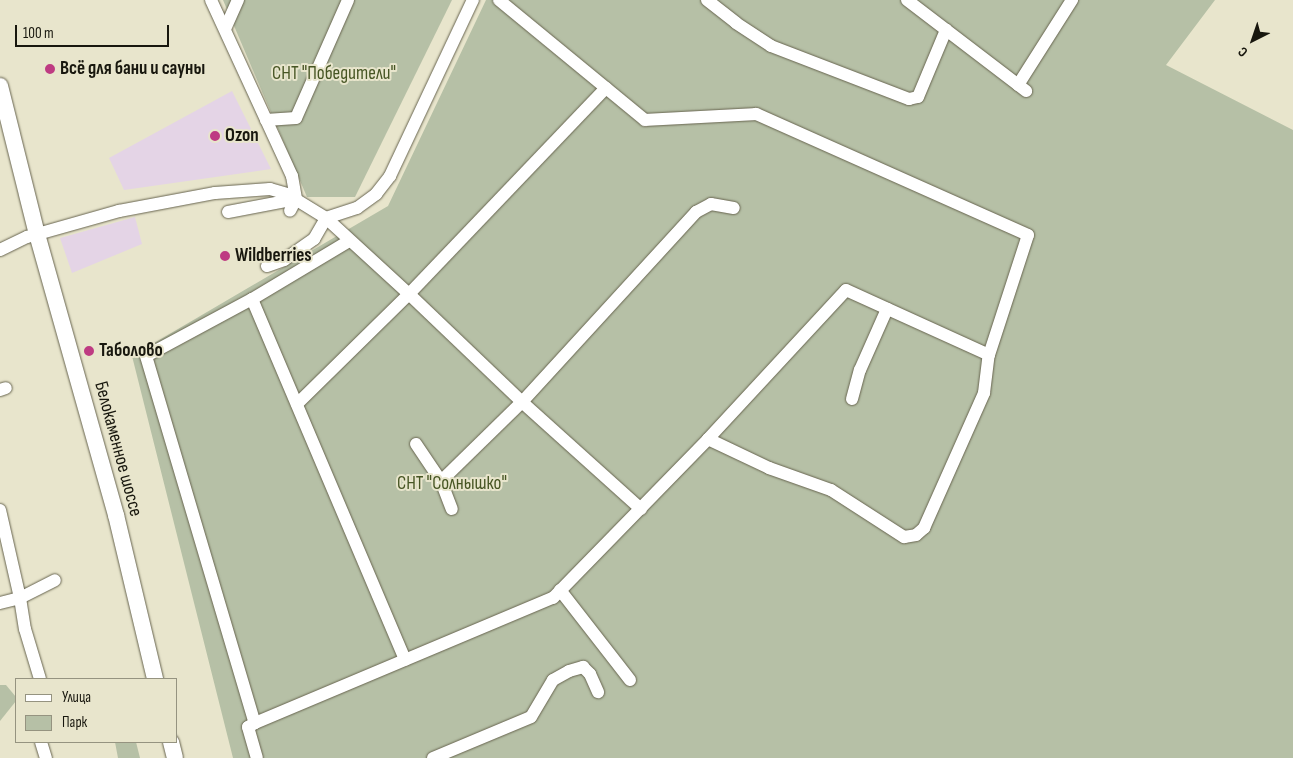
<!DOCTYPE html>
<html>
<head>
<meta charset="utf-8">
<style>
  body { margin:0 }
  #map { position:relative; width:1293px; height:758px; overflow:hidden; background:#e8e5cc; font-family:"Sofia Sans Condensed",sans-serif }
  div>[style] { position:absolute }
  .commercial>* { inset:0; background:#e4d4e6 }
  .green>* { inset:0; background:#b6c0a6 }
  .roads { filter:drop-shadow(0 0 1px #67644f) drop-shadow(0 0 1px #67644f) }
  .minor>* { height:12px; margin:-6px; padding:0 6px; transform-origin:6px; border-radius:6px; background:#fff }
  .major>* { height:16px; margin:-8px; padding:0 8px; transform-origin:8px; border-radius:8px; background:#fff }
  .dots>* { width:14px; height:14px; translate:-50% -50%; box-sizing:border-box; border:2px solid #e8e5cc; border-radius:50% }
  span { translate:-50% -50%; white-space:nowrap; text-align:center; line-height:1.15; -webkit-text-stroke:4px #e8e5cc; paint-order:stroke }
  .poi-label { font-size:19px; color:#18170e; font-weight:700 }
  .left { translate:0 -50%; text-align:left }
  .park-label { font-size:19px; color:#475624 }
  .street-label { font-size:19px; color:#18170e }
  .legend { position:absolute; left:15px; top:678px; width:162px; height:65px; box-sizing:border-box; background:#e8e5cc; border:1px solid #959380; margin:0; padding:6px 9px; list-style:none; font-size:15px; color:#18170e }
  .legend li { display:flex; align-items:center; gap:10px; height:25px }
  .legend b { width:25px; border:1px solid #959380 }
  .north { position:absolute; left:1228px; top:15px; width:50px; height:50px; -webkit-text-stroke:4px #e8e5cc; paint-order:stroke; rotate:221deg; font-size:14px; font-weight:700; line-height:20px; text-align:center; color:#18170e }
  .north::after { content:''; display:block; margin:auto; width:18px; height:22px; background:#18170e; clip-path:polygon(50% 0,100% 100%,50% 72%,0 100%) }
  .scale { position:absolute; left:15px; top:25px; width:154px; height:22px; box-sizing:border-box; border:2px solid #18170e; border-top:0; padding-left:6px; font-size:15px; line-height:18px; white-space:nowrap; color:#18170e; -webkit-text-stroke:4px #e8e5cc; paint-order:stroke }
</style>
</head>
<body>
<div id="map">
  <div class="commercial">
    <i style="clip-path:polygon(232px 91px,271px 169px,124px 190px,109px 158px)"></i>
    <i style="clip-path:polygon(135px 217px,142px 244px,72px 273px,60px 238px)"></i>
  </div>
  <div class="green">
    <i style="clip-path:polygon(223px 0,452px 0,355px 197px,307px 197px)"></i>
    <i style="clip-path:polygon(486px 0,1215px 0,1166px 65px,1293px 130px,1293px 758px,233px 758px,132px 356px,388px 206px)"></i>
    <i style="clip-path:polygon(0 685px,6px 685px,16px 697px,16px 701px,0 721px)"></i>
    <i style="clip-path:polygon(115px 742px,136px 742px,140px 758px,118px 758px)"></i>
  </div>
  <div class="roads">
    <div class="minor">
      <i style="left:211px;top:0;width:194px;rotate:65.3deg"></i>
      <i style="left:292px;top:176px;width:23px;rotate:80deg"></i>
      <i style="left:296px;top:199px;width:13px;rotate:117deg"></i>
      <i style="left:707px;top:0;width:37px;rotate:38deg"></i>
      <i style="left:736px;top:23px;width:42px;rotate:33.3deg"></i>
      <i style="left:771px;top:46px;width:148px;rotate:21deg"></i>
      <i style="left:909px;top:99px;width:9px;rotate:-13deg"></i>
      <i style="left:918px;top:97px;width:73px;rotate:-67.3deg"></i>
      <i style="left:907px;top:0;width:150px;rotate:37.4deg"></i>
      <i style="left:225px;top:29px;width:32px;rotate:-66deg"></i>
      <i style="left:1018px;top:85px;width:101px;rotate:-57.6deg"></i>
      <i style="left:266px;top:120px;width:30px;rotate:-4deg"></i>
      <i style="left:296px;top:118px;width:129px;rotate:-66.2deg"></i>
      <i style="left:228px;top:212px;width:69px;rotate:-10.8deg"></i>
      <i style="left:349px;top:241px;width:113px;rotate:149.1deg"></i>
      <i style="left:252px;top:299px;width:120px;rotate:151.7deg"></i>
      <i style="left:146px;top:356px;width:383px;rotate:73.5deg"></i>
      <i style="left:255px;top:723px;width:323px;rotate:-22.8deg"></i>
      <i style="left:553px;top:598px;width:222px;rotate:-45.7deg"></i>
      <i style="left:708px;top:439px;width:203px;rotate:-47.2deg"></i>
      <i style="left:846px;top:290px;width:157px;rotate:24.4deg"></i>
      <i style="left:989px;top:355px;width:126px;rotate:-72deg"></i>
      <i style="left:1028px;top:235px;width:298px;rotate:-156deg"></i>
      <i style="left:756px;top:114px;width:111px;rotate:176.9deg"></i>
      <i style="left:645px;top:120px;width:189px;rotate:-140.6deg"></i>
      <i style="left:0;top:250px;width:30px;rotate:-26deg"></i>
      <i style="left:27px;top:237px;width:96px;rotate:-15.8deg"></i>
      <i style="left:119px;top:211px;width:98px;rotate:-10.6deg"></i>
      <i style="left:215px;top:193px;width:55px;rotate:-4.2deg"></i>
      <i style="left:270px;top:189px;width:18px;rotate:16deg"></i>
      <i style="left:287px;top:194px;width:46px;rotate:31.6deg"></i>
      <i style="left:326px;top:218px;width:33px;rotate:-18deg"></i>
      <i style="left:357px;top:208px;width:24px;rotate:-36deg"></i>
      <i style="left:376px;top:194px;width:23px;rotate:-52deg"></i>
      <i style="left:390px;top:176px;width:195px;rotate:-64.8deg"></i>
      <i style="left:267px;top:266px;width:18px;rotate:-19deg"></i>
      <i style="left:284px;top:260px;width:37px;rotate:-35deg"></i>
      <i style="left:314px;top:239px;width:24px;rotate:-60deg"></i>
      <i style="left:326px;top:218px;width:113px;rotate:42.5deg"></i>
      <i style="left:409px;top:294px;width:156px;rotate:43.7deg"></i>
      <i style="left:522px;top:402px;width:160px;rotate:42deg"></i>
      <i style="left:252px;top:299px;width:392px;rotate:67deg"></i>
      <i style="left:0;top:390px;width:6px;rotate:-18deg"></i>
      <i style="left:852px;top:399px;width:30px;rotate:-75deg"></i>
      <i style="left:860px;top:370px;width:67px;rotate:-66.1deg"></i>
      <i style="left:297px;top:404px;width:157px;rotate:-44.5deg"></i>
      <i style="left:409px;top:294px;width:285px;rotate:-46.3deg"></i>
      <i style="left:708px;top:439px;width:68px;rotate:25.4deg"></i>
      <i style="left:769px;top:468px;width:66px;rotate:19.5deg"></i>
      <i style="left:831px;top:490px;width:87px;rotate:32.8deg"></i>
      <i style="left:904px;top:537px;width:12px;rotate:-9deg"></i>
      <i style="left:916px;top:535px;width:11px;rotate:-41deg"></i>
      <i style="left:924px;top:528px;width:148px;rotate:-66deg"></i>
      <i style="left:984px;top:393px;width:38px;rotate:-83deg"></i>
      <i style="left:416px;top:444px;width:45px;rotate:56deg"></i>
      <i style="left:441px;top:481px;width:30px;rotate:69deg"></i>
      <i style="left:441px;top:481px;width:113px;rotate:-44.3deg"></i>
      <i style="left:522px;top:402px;width:258px;rotate:-47.5deg"></i>
      <i style="left:696px;top:212px;width:17px;rotate:-28deg"></i>
      <i style="left:711px;top:204px;width:23px;rotate:10deg"></i>
      <i style="left:0;top:510px;width:90px;rotate:77.2deg"></i>
      <i style="left:20px;top:598px;width:39px;rotate:-27deg"></i>
      <i style="left:560px;top:590px;width:114px;rotate:52.1deg"></i>
      <i style="left:0;top:603px;width:21px;rotate:-14deg"></i>
      <i style="left:20px;top:598px;width:31px;rotate:81deg"></i>
      <i style="left:25px;top:629px;width:52px;rotate:73.3deg"></i>
      <i style="left:255px;top:723px;width:8px;rotate:150deg"></i>
      <i style="left:248px;top:727px;width:32px;rotate:74deg"></i>
      <i style="left:41px;top:742px;width:17px;rotate:73deg"></i>
      <i style="left:433px;top:758px;width:106px;rotate:-22.7deg"></i>
      <i style="left:531px;top:717px;width:43px;rotate:-59.3deg"></i>
      <i style="left:553px;top:680px;width:18px;rotate:-29deg"></i>
      <i style="left:569px;top:671px;width:15px;rotate:-16deg"></i>
      <i style="left:583px;top:667px;width:10px;rotate:45deg"></i>
      <i style="left:590px;top:674px;width:20px;rotate:66deg"></i>
    </div>
    <div class="major">
      <i style="left:0;top:86px;width:153px;rotate:76deg"></i>
      <i style="left:37px;top:234px;width:292px;rotate:74.3deg"></i>
      <i style="left:116px;top:515px;width:169px;rotate:76.6deg"></i>
      <i style="left:171px;top:742px;width:16px;rotate:76deg"></i>
    </div>
  </div>
  <div class="dots">
    <i style="left:50px;top:69px;background:#be3b82"></i>
    <i style="left:215px;top:136px;background:#be3b82"></i>
    <i style="left:225px;top:256px;background:#be3b82"></i>
    <i style="left:89px;top:351px;background:#be3b82"></i>
  </div>
  <div class="poi-label">
    <span class="left" style="left:60px;top:69px">Всё для бани и сауны</span>
    <span class="left" style="left:225px;top:136px">Ozon</span>
    <span class="left" style="left:235px;top:256px">Wildberries</span>
    <span class="left" style="left:99px;top:351px">Таболово</span>
  </div>
  <div class="park-label">
    <span style="left:334px;top:74px">СНТ "Победители"</span>
    <span style="left:452px;top:484px">СНТ "Солнышко"</span>
  </div>
  <div class="street-label">
    <span style="left:118px;top:449px;rotate:75deg">Белокаменное шоссе</span>
  </div>
  <ul class="legend">
  <li><b style="height:6px;background:#fff"></b>Улица</li>
  <li><b style="height:14px;background:#b6c0a6"></b>Парк</li>
  </ul>
  <div class="north">С</div>
  <div class="scale">100 m</div>
</div>
</body>
</html>
